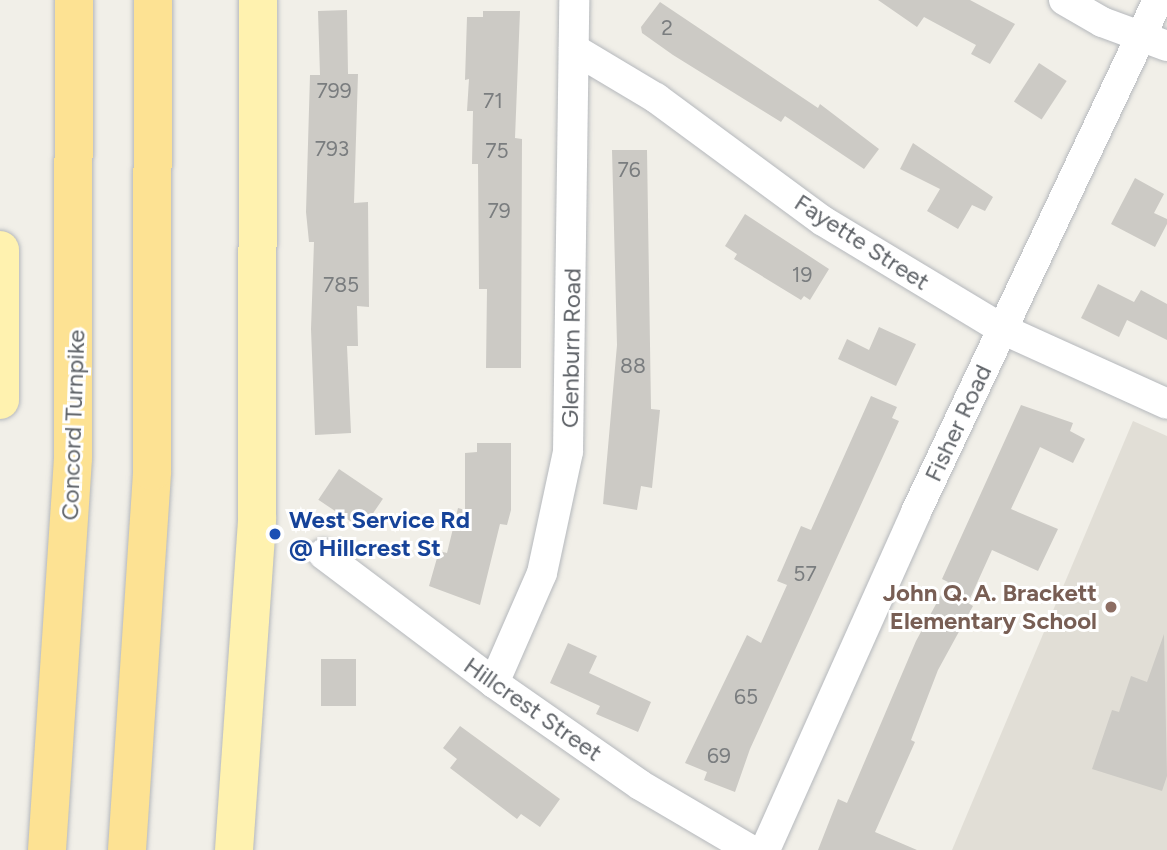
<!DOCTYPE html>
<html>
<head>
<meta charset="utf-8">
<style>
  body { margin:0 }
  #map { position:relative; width:1167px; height:850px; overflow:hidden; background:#f1efe8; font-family:Figtree,sans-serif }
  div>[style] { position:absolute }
  .education>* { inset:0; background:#e1ded6 }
  .building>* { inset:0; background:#cccac5; transform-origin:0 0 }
  .roads { filter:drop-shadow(0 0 2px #b5b8bc) drop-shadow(0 0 2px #b5b8bc) }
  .minor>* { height:30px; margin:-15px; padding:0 15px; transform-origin:15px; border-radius:15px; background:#fff }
  .major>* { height:38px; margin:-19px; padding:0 19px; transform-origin:19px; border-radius:19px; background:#fff2af }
  .highway>* { height:38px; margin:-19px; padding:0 19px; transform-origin:19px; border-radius:19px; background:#fde293 }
  .dots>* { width:19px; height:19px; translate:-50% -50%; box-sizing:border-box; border:4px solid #fff; border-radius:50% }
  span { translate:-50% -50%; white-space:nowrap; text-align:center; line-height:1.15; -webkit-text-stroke:6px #fff; paint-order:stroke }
  .number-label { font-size:21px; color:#7a7d7f }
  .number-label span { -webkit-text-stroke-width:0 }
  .street-label { font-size:24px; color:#5f6368 }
  .transit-label { font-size:24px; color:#164399; font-weight:700 }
  .left { translate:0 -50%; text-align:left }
  .education-label { font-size:24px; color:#785e54; font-weight:700 }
  .right { translate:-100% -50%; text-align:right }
</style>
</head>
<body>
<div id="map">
  <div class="education">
    <i style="clip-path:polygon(1133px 421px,1167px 436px,1167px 850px,952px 850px)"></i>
  </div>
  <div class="building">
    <i style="clip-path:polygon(878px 0,970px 0,1015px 24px,990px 64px,971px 54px,976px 45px,924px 17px,917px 27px)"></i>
    <i style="clip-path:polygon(660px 2px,818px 108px,820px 104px,879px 149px,864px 169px,785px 116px,781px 122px,673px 55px,642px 33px,641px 27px)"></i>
    <i style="clip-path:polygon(347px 10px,348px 74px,358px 74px,354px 203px,368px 202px,369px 307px,357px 306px,358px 346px,347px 346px,351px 433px,315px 435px,311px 329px,314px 242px,309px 242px,306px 212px,310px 75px,320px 75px,318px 11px)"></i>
    <i style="clip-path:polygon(483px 11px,520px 11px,515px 138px,522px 139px,521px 368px,486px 368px,487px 289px,479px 289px,478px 164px,472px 164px,473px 111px,467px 111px,469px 79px,465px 80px,467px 17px,483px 17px)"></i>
    <i style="left:1039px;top:63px;width:33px;height:46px;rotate:33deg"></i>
    <i style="clip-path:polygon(913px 143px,993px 197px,985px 211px,972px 205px,958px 229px,927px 211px,940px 189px,900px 169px)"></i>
    <i style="clip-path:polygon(612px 150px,647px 150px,651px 409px,660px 410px,652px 488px,641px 486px,637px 510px,603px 504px,617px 345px)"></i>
    <i style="clip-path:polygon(1135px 178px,1164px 194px,1154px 213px,1167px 219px,1167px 224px,1155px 247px,1111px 224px)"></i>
    <i style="clip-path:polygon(745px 214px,829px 269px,810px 300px,804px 296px,801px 300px,734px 259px,737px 254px,725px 246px)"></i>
    <i style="clip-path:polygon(1098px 284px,1134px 302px,1141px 290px,1167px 304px,1167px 340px,1127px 320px,1119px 337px,1081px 318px)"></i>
    <i style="clip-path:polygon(879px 327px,916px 344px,896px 386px,838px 359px,847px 339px,869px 350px)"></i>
    <i style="clip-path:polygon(871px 396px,897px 407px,892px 418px,899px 421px,750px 749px,735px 792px,704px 780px,707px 772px,685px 763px,747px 635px,761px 643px,787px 585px,777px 581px,801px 526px,811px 530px)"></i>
    <i style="clip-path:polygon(1021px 405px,1073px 423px,1070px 431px,1085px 439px,1073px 463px,1040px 447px,1011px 509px,1058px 529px,1038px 571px,992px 550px,968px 603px,973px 606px,938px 670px,911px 740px,915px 742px,875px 832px,917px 850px,818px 850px,838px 799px,847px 803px,916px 641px,948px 582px,942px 579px)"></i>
    <i style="clip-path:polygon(477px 443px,511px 443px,511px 510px,507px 525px,500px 524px,480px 605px,429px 586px,439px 551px,447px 553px,458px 508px,465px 510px,465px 453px,477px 452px)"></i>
    <i style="left:339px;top:469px;width:53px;height:37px;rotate:34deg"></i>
    <i style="clip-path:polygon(1164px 634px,1167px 776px,1162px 791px,1092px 769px,1112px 710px,1119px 712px,1131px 676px,1147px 682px)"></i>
    <i style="clip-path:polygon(568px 643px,597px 656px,589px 673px,651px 702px,638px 732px,596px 714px,600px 706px,550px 683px)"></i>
    <i style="left:321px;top:659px;width:35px;height:47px"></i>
    <i style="clip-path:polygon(460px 726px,560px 799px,540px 827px,521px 814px,517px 819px,450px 768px,457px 759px,443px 748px)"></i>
  </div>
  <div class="roads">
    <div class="minor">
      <i style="left:1064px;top:0;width:44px;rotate:30.1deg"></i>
      <i style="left:1102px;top:22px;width:69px;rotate:20.3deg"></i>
      <i style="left:574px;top:49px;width:96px;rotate:30.9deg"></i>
      <i style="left:656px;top:98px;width:207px;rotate:36.4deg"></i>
      <i style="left:823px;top:221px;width:209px;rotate:31.1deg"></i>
      <i style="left:1002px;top:329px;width:181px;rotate:24.4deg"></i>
      <i style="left:323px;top:554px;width:214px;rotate:37deg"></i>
      <i style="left:494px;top:683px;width:178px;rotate:34.9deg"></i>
      <i style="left:640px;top:785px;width:129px;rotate:30.4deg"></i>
      <i style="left:494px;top:683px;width:120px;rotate:-66.4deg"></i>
      <i style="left:542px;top:573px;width:124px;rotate:-77.9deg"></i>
      <i style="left:568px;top:452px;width:452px;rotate:-89.2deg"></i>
      <i style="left:765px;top:850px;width:370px;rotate:-65.9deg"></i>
      <i style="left:916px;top:512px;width:566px;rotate:-64.7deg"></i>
    </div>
    <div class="major">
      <i style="left:0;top:250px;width:150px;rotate:90deg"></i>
      <i style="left:234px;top:850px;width:332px;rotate:-86deg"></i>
      <i style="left:257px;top:519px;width:519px;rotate:-89.89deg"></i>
    </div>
    <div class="highway">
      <i style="left:47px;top:850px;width:393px;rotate:-86.2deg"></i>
      <i style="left:73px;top:458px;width:458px;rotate:-89.9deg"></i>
      <i style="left:127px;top:850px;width:380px;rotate:-86.2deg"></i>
      <i style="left:152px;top:471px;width:471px;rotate:-89.9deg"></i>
    </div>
  </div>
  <div class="dots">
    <i style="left:275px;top:534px;background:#1a4fb4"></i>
    <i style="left:1111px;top:607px;background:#8d6e63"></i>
  </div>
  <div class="number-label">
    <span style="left:667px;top:28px">2</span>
    <span style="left:334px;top:91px">799</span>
    <span style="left:493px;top:101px">71</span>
    <span style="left:332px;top:149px">793</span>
    <span style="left:497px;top:151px">75</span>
    <span style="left:629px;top:170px">76</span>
    <span style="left:499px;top:211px">79</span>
    <span style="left:802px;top:275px">19</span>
    <span style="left:341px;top:285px">785</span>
    <span style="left:633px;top:366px">88</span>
    <span style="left:805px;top:574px">57</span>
    <span style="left:746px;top:697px">65</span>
    <span style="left:719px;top:756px">69</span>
  </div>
  <div class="street-label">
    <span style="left:862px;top:242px;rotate:33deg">Fayette Street</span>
    <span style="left:571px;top:348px;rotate:-89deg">Glenburn Road</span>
    <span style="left:958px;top:423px;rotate:-65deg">Fisher Road</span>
    <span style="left:73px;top:425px;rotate:-88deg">Concord Turnpike</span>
    <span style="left:533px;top:709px;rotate:35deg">Hillcrest Street</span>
  </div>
  <div class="transit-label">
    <span class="left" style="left:289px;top:534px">West Service Rd<br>@ Hillcrest St</span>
  </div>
  <div class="education-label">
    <span class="right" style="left:1097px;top:607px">John Q. A. Brackett<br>Elementary School</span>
  </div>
</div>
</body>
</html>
